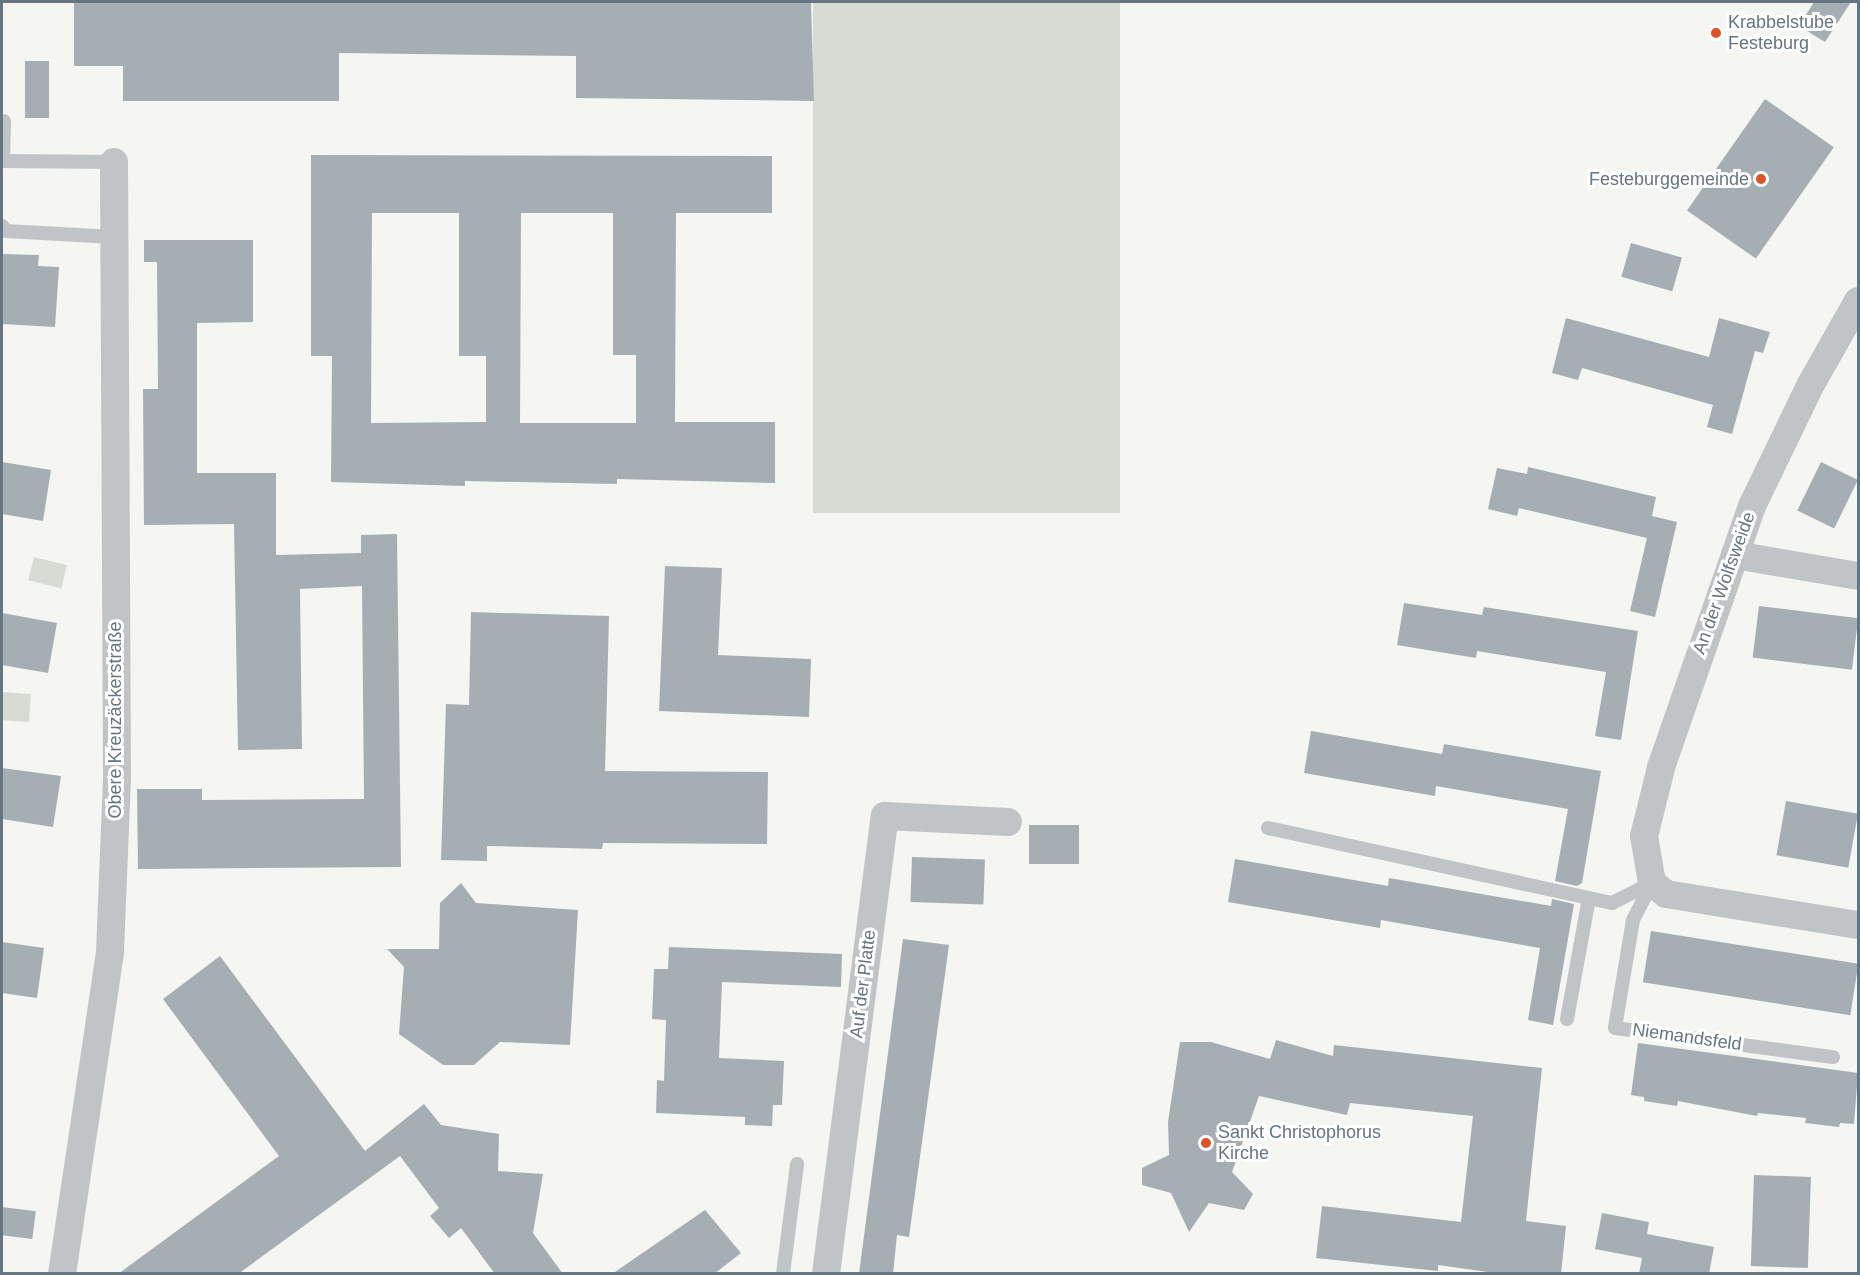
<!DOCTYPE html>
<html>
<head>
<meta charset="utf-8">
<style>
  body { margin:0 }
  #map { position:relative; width:1860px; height:1275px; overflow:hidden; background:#f5f5f2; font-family:Helvetica,sans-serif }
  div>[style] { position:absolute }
  .green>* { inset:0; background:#d6dcd3; transform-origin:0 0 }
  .building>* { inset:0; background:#a5aeb3; transform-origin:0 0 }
  .lane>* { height:14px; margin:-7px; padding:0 7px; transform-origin:7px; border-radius:7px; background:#c0c4c7 }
  .street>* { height:28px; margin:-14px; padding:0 14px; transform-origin:14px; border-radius:14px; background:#c0c4c7 }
  .dots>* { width:16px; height:16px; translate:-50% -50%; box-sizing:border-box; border:3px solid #fff; border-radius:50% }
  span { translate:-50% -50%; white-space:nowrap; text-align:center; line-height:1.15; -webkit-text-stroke:6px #fff; paint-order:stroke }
  .poi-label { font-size:18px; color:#657582 }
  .left { translate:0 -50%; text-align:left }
  .right { translate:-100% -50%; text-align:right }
  .street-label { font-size:18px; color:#657582 }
  .frame { position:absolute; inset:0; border:3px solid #657582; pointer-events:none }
</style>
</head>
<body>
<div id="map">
  <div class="green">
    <i style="left:813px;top:2px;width:307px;height:511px"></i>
    <i style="left:34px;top:557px;width:34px;height:24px;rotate:14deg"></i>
    <i style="left:2px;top:692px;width:29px;height:28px;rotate:4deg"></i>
  </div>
  <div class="building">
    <i style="clip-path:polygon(74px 2px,811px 2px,814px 101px,576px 98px,576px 56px,339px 53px,339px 101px,123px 101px,123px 66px,74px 66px)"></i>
    <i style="clip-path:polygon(1814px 2px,1851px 2px,1825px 42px,1799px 26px)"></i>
    <i style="left:25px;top:61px;width:24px;height:57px"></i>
    <i style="left:1765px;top:99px;width:84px;height:136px;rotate:35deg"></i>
    <i style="clip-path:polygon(evenodd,311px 155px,772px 156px,772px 213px,676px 213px,675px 422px,775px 422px,775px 483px,617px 479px,617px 484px,465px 481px,465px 486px,331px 482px,332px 356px,311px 356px,311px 155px,372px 213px,459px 213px,459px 356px,486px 356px,486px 422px,371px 423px,372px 213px,311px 155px,521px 213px,613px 213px,613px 355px,636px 355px,636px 423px,520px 423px,521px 213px)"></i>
    <i style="clip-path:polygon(144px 240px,253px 240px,253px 322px,197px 323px,197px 473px,276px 473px,276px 555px,361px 553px,361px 535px,397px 534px,401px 867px,138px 869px,137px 789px,202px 789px,202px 800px,364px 799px,362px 586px,300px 589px,302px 749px,238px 750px,234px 524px,144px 525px,143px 389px,158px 389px,157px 262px,144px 262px)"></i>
    <i style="left:1631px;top:243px;width:53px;height:35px;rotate:16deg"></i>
    <i style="clip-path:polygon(2px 254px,39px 255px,38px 266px,59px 267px,55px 327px,2px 324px)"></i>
    <i style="clip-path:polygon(1566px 318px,1709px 357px,1719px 318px,1770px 332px,1763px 353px,1755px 351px,1732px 434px,1707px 427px,1713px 405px,1582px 368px,1578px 380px,1552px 373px)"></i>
    <i style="clip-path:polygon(2px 462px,51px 470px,43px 521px,2px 514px)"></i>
    <i style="left:1821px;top:462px;width:41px;height:54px;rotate:26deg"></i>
    <i style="clip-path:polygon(1528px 467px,1656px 497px,1652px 516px,1677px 522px,1655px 617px,1630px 611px,1647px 538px,1519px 508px,1517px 516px,1488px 509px,1497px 468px,1527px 474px)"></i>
    <i style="clip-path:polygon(665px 566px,722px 568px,718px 655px,811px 659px,809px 717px,659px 711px)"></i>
    <i style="clip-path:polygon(1404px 603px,1482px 615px,1484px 607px,1638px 631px,1621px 740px,1595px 736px,1606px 672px,1477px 651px,1476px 658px,1397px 645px)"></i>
    <i style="left:1759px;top:606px;width:100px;height:52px;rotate:7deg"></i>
    <i style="clip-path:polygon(471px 612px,609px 616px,605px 771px,768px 772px,767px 844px,603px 843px,602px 849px,487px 846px,487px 861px,441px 860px,446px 704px,469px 705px)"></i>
    <i style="clip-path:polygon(2px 613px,57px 623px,48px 673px,2px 665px)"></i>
    <i style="clip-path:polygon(1311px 731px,1442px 754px,1444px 744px,1601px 771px,1582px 883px,1577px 886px,1555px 881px,1568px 809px,1436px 786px,1435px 796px,1304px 773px)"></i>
    <i style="clip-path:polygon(2px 768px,61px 776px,53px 827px,2px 819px)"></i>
    <i style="left:1786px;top:801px;width:73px;height:55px;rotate:10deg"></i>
    <i style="left:1029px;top:825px;width:50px;height:39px"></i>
    <i style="left:912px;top:857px;width:73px;height:45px;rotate:2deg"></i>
    <i style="clip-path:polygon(1235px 859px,1388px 886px,1389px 878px,1551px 906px,1552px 899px,1574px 904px,1553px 1025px,1528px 1020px,1540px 948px,1381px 920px,1380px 928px,1228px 902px)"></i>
    <i style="clip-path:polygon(461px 883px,476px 903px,578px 910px,570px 1045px,500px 1042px,474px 1065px,443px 1065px,399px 1034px,404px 967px,387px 949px,439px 949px,440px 903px)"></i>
    <i style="left:1651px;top:931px;width:210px;height:52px;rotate:9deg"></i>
    <i style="clip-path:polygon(903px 939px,949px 945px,909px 1237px,897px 1235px,893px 1274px,859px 1274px)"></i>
    <i style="clip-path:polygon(2px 942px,44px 948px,37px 998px,2px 993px)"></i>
    <i style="clip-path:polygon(669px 947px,842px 954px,841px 987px,722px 982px,719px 1058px,784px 1061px,782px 1105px,773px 1105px,772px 1126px,745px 1125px,745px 1117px,656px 1113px,657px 1080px,664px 1081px,666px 1020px,652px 1019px,654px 969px,668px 969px)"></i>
    <i style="clip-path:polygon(220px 956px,365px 1151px,424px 1104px,441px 1125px,499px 1134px,498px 1171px,543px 1174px,533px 1233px,563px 1274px,495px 1274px,461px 1228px,449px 1238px,430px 1216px,439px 1208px,400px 1156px,238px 1274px,118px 1274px,279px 1156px,163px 999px)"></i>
    <i style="clip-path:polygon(1276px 1040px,1333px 1056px,1334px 1045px,1542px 1068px,1526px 1221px,1566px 1226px,1561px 1274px,1502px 1274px,1438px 1265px,1438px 1271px,1316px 1258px,1322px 1206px,1461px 1222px,1473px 1116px,1350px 1103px,1347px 1115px,1259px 1096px,1232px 1172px,1253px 1194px,1244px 1210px,1209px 1203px,1189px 1232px,1171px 1193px,1142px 1185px,1142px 1168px,1169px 1155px,1168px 1122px,1180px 1042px,1211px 1042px,1270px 1059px)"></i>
    <i style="clip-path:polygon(1638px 1043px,1858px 1073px,1854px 1124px,1840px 1123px,1839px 1127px,1805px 1123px,1806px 1118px,1758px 1113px,1757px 1116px,1678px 1101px,1677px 1106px,1644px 1101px,1644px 1097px,1631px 1095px)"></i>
    <i style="left:1754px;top:1175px;width:57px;height:91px;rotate:2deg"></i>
    <i style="left:2px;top:1207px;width:34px;height:28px;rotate:7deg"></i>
    <i style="clip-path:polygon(705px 1210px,741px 1253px,714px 1274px,612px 1274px)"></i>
    <i style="clip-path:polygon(1602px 1213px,1649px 1222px,1647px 1234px,1714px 1247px,1709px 1274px,1639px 1274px,1642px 1258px,1595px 1249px)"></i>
  </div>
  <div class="lane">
    <i style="left:4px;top:121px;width:40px;rotate:91.4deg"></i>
    <i style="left:3px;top:161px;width:111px;rotate:0.5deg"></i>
    <i style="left:2px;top:226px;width:6px;rotate:51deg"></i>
    <i style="left:6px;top:231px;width:108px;rotate:3.2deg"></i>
    <i style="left:1268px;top:828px;width:352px;rotate:12.3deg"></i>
    <i style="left:1612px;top:903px;width:45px;rotate:-26.6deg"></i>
    <i style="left:1652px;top:883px;width:42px;rotate:117.2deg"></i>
    <i style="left:1633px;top:920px;width:109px;rotate:99.5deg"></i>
    <i style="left:1615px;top:1028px;width:220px;rotate:7.6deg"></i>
    <i style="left:1567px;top:1019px;width:123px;rotate:-79.7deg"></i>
    <i style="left:783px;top:1274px;width:111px;rotate:-82.7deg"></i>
  </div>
  <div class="street">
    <i style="left:1858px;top:301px;width:98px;rotate:119.5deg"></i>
    <i style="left:1810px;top:386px;width:133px;rotate:115.8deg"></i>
    <i style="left:1752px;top:506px;width:277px;rotate:109.2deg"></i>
    <i style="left:1661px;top:768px;width:70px;rotate:104deg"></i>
    <i style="left:1644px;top:836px;width:48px;rotate:80.3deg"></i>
    <i style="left:1652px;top:883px;width:18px;rotate:38deg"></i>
    <i style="left:1666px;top:894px;width:194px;rotate:9.2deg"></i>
    <i style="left:1735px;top:555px;width:125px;rotate:9.7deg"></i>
    <i style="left:62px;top:1274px;width:326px;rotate:-81.5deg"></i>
    <i style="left:110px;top:952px;width:175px;rotate:-87.7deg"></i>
    <i style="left:117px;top:777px;width:615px;rotate:-90.28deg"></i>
    <i style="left:826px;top:1274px;width:462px;rotate:-82.7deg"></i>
    <i style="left:885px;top:816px;width:123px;rotate:2.8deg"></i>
  </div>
  <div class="dots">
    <i style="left:1716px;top:33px;background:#de5129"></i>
    <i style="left:1761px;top:179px;background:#de5129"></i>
    <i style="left:1206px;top:1143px;background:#de5129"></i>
  </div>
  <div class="poi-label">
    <span class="left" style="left:1728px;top:33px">Krabbelstube<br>Festeburg</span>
    <span class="right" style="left:1749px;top:179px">Festeburggemeinde</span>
    <span class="left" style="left:1218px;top:1143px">Sankt Christophorus<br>Kirche</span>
  </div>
  <div class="street-label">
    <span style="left:1724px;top:583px;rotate:-70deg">An der Wolfsweide</span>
    <span style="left:115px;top:720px;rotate:-90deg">Obere Kreuzäckerstraße</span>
    <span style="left:863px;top:984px;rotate:-83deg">Auf der Platte</span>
    <span style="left:1687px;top:1037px;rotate:8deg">Niemandsfeld</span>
  </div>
  <div class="frame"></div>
</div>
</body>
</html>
